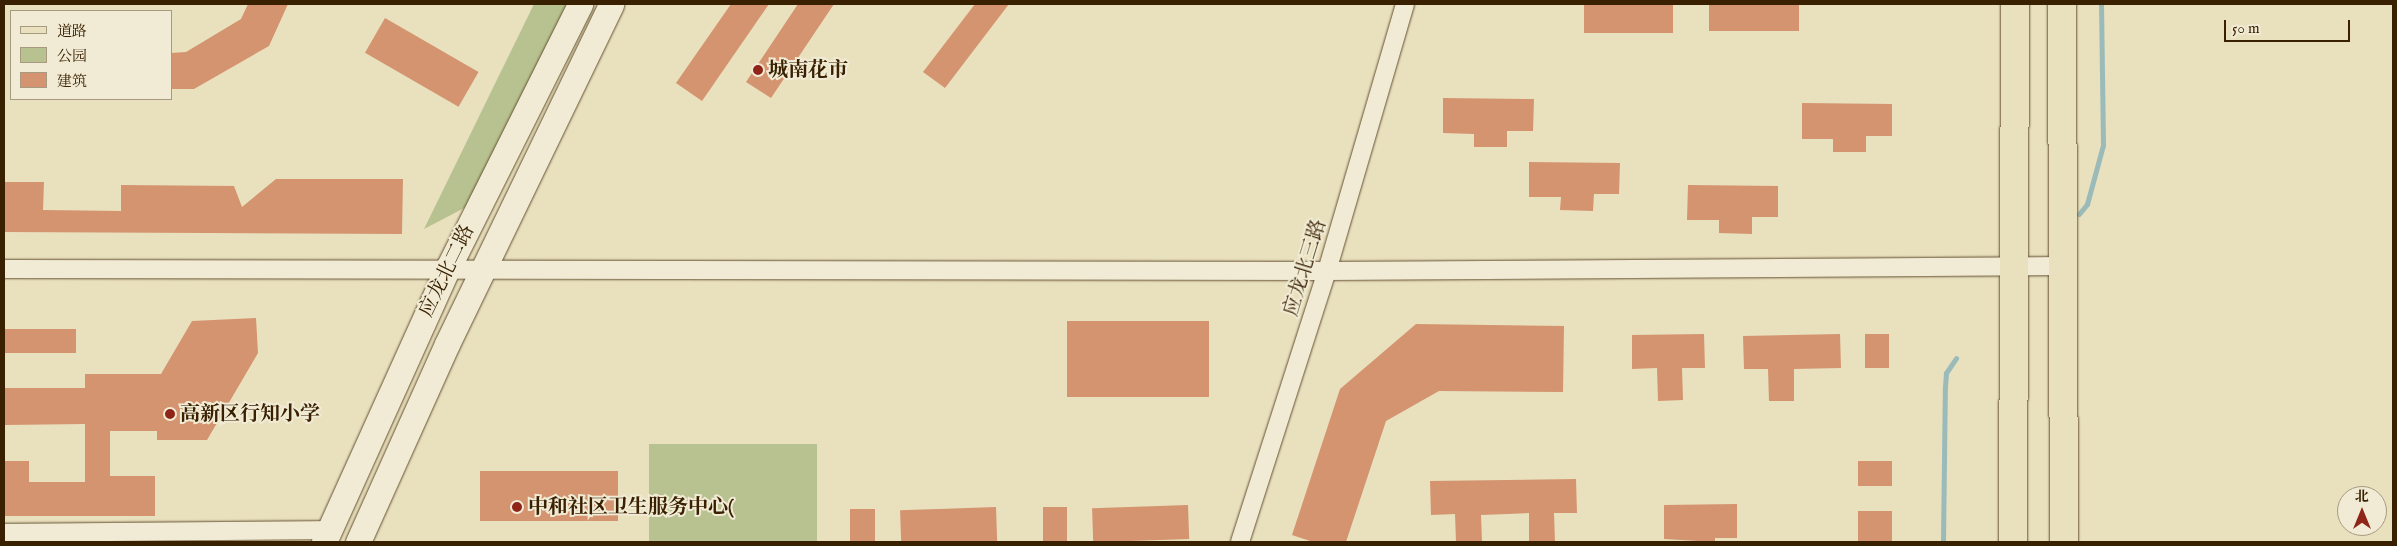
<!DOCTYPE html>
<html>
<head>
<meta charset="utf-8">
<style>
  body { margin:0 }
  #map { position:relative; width:2397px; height:546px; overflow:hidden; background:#e9e0be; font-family:"IM FELL English","Noto Serif SC",serif }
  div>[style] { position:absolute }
  .green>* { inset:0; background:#b8c290; transform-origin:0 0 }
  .stream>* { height:5px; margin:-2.5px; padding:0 2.5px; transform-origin:2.5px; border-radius:2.5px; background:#9abbb9 }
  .building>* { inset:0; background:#d4946f; transform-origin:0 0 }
  .roads { filter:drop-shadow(0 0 1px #645030) drop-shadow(0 0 1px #645030) }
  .street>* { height:18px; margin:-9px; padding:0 9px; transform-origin:9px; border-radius:9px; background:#f1ebd5 }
  .secondary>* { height:25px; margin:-12.5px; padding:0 12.5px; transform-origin:12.5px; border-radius:12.5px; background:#f1ebd5 }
  .primary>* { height:28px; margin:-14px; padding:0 14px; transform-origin:14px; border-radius:14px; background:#e9e0be }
  .dots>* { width:14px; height:14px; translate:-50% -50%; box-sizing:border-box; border:2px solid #f1ebd5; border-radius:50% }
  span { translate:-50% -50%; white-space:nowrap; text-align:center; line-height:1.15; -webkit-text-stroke:4px #f1ebd5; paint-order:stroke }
  .poi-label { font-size:20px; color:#382001; font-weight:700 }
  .left { translate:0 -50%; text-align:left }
  .street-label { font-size:20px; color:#382001 }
  .frame { position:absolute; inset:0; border:5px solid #382001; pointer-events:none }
  .legend { position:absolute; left:10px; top:10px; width:162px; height:90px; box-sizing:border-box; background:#f1ebd5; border:1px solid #a79a80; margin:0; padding:6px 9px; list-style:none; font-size:15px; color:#382001 }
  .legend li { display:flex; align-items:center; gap:10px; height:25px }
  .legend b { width:25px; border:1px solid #a79a80 }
  .north { position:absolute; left:2337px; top:486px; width:50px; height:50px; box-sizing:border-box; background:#f1ebd5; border:1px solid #a79a80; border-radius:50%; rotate:0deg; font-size:14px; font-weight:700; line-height:20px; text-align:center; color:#382001 }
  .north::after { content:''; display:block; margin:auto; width:18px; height:22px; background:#8f2418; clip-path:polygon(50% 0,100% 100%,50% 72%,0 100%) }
  .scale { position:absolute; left:2224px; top:20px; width:126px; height:22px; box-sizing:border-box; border:2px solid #382001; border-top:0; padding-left:6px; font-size:15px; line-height:18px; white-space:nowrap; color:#382001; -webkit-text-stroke:4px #f1ebd5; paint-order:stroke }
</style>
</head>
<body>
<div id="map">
  <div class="green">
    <i style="clip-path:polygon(534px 4px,568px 4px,474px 203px,424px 229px)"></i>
    <i style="left:649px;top:444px;width:168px;height:98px"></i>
  </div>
  <div class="stream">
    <i style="left:2079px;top:214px;width:13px;rotate:-51deg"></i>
    <i style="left:2087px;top:204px;width:61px;rotate:-74.8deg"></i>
    <i style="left:2103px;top:145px;width:141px;rotate:-90.8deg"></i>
    <i style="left:1943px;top:542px;width:155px;rotate:-89.3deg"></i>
    <i style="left:1945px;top:387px;width:14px;rotate:-86deg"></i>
    <i style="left:1946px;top:373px;width:18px;rotate:-56deg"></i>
  </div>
  <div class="building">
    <i style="clip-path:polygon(248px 4px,288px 4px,269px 46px,194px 89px,171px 89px,171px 53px,186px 52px,241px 19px)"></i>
    <i style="clip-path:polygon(731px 4px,769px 4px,702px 101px,676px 83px)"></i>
    <i style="clip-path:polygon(798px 4px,834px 4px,771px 98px,746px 82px)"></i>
    <i style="clip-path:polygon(975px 4px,1009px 4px,945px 88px,923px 72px)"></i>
    <i style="left:1584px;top:4px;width:89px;height:29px"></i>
    <i style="left:1709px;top:4px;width:90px;height:27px"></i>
    <i style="left:385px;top:18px;width:108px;height:40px;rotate:30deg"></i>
    <i style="clip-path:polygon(1443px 98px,1534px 99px,1533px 131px,1507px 131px,1507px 147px,1474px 147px,1474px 134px,1443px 133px)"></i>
    <i style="clip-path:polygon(1802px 103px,1892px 104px,1892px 136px,1866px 136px,1866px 152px,1833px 152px,1833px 139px,1802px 139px)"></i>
    <i style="clip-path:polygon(1529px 162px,1620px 163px,1619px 194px,1594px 194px,1593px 211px,1560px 210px,1561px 197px,1529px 197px)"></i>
    <i style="clip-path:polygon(276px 179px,403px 179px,402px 234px,4px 232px,4px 182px,44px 182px,43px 210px,121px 211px,121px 185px,234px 186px,242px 207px)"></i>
    <i style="clip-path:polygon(1688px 185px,1778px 186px,1778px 217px,1752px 217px,1752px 234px,1719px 233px,1719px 220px,1687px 220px)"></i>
    <i style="clip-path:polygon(256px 318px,258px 353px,207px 440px,157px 440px,157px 431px,110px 431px,110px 476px,155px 476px,155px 516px,4px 516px,4px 461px,29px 461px,29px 482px,85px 482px,85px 424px,4px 425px,4px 388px,85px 388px,85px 374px,161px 374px,192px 321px)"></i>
    <i style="left:1209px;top:321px;width:76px;height:142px;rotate:90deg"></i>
    <i style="clip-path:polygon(1416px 324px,1564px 326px,1563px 392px,1439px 391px,1386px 421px,1346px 542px,1313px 542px,1292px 535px,1340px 389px)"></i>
    <i style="left:4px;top:329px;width:72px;height:24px"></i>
    <i style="clip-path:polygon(1704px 334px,1705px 368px,1682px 368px,1683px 400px,1658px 401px,1657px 368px,1632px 369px,1632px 335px)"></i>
    <i style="clip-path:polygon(1840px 334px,1841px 368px,1794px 369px,1794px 401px,1769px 401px,1768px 369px,1744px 369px,1743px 336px)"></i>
    <i style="left:1865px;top:334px;width:24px;height:34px"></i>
    <i style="left:1892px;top:461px;width:25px;height:34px;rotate:90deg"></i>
    <i style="left:480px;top:471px;width:138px;height:50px"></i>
    <i style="clip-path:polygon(1576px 479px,1577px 513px,1554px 513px,1555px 542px,1529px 542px,1529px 513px,1481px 515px,1482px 542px,1456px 542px,1455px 514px,1431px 515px,1430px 481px)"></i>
    <i style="clip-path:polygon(1737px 504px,1737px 538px,1715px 538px,1715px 542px,1664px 539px,1664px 505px)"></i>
    <i style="left:1188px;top:505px;width:34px;height:96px;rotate:88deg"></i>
    <i style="left:996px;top:507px;width:34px;height:96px;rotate:88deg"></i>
    <i style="left:1043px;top:507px;width:24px;height:34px"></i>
    <i style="left:850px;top:509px;width:25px;height:33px"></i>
    <i style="left:1858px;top:511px;width:34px;height:31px"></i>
  </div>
  <div class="roads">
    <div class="street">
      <i style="left:4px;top:269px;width:1323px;rotate:0.09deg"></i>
      <i style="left:1327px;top:271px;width:736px;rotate:-0.39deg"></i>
      <i style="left:4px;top:533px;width:325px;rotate:-0.5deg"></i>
      <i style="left:1240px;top:542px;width:285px;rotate:-72.2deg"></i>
      <i style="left:1327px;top:271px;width:278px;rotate:-73.7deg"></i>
    </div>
    <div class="secondary">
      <i style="left:324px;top:542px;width:301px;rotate:-65.7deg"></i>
      <i style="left:448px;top:268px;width:295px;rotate:-63.4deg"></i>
      <i style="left:358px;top:542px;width:217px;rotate:-65.8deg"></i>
      <i style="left:447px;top:344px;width:377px;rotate:-64.2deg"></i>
    </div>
    <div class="primary">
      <i style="left:2062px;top:4px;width:538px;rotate:89.79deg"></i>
      <i style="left:2013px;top:542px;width:538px;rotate:-89.79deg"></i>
    </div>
  </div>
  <div class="dots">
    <i style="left:758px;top:70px;background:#8f2418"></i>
    <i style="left:170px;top:414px;background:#8f2418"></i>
    <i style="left:517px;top:507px;background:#8f2418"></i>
  </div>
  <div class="poi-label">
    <span class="left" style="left:768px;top:70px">城南花市</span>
    <span class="left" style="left:180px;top:414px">高新区行知小学</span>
    <span class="left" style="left:528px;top:507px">中和社区卫生服务中心(</span>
  </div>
  <div class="street-label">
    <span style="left:1305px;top:268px;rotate:-73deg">应龙北三路</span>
    <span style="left:447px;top:271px;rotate:-64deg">应龙北二路</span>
  </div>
  <div class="frame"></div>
  <ul class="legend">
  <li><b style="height:6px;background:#e9e0be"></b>道路</li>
  <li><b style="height:14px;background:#b8c290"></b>公园</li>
  <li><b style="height:14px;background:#d4946f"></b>建筑</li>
  </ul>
  <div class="north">北</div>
  <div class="scale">50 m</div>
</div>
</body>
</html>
